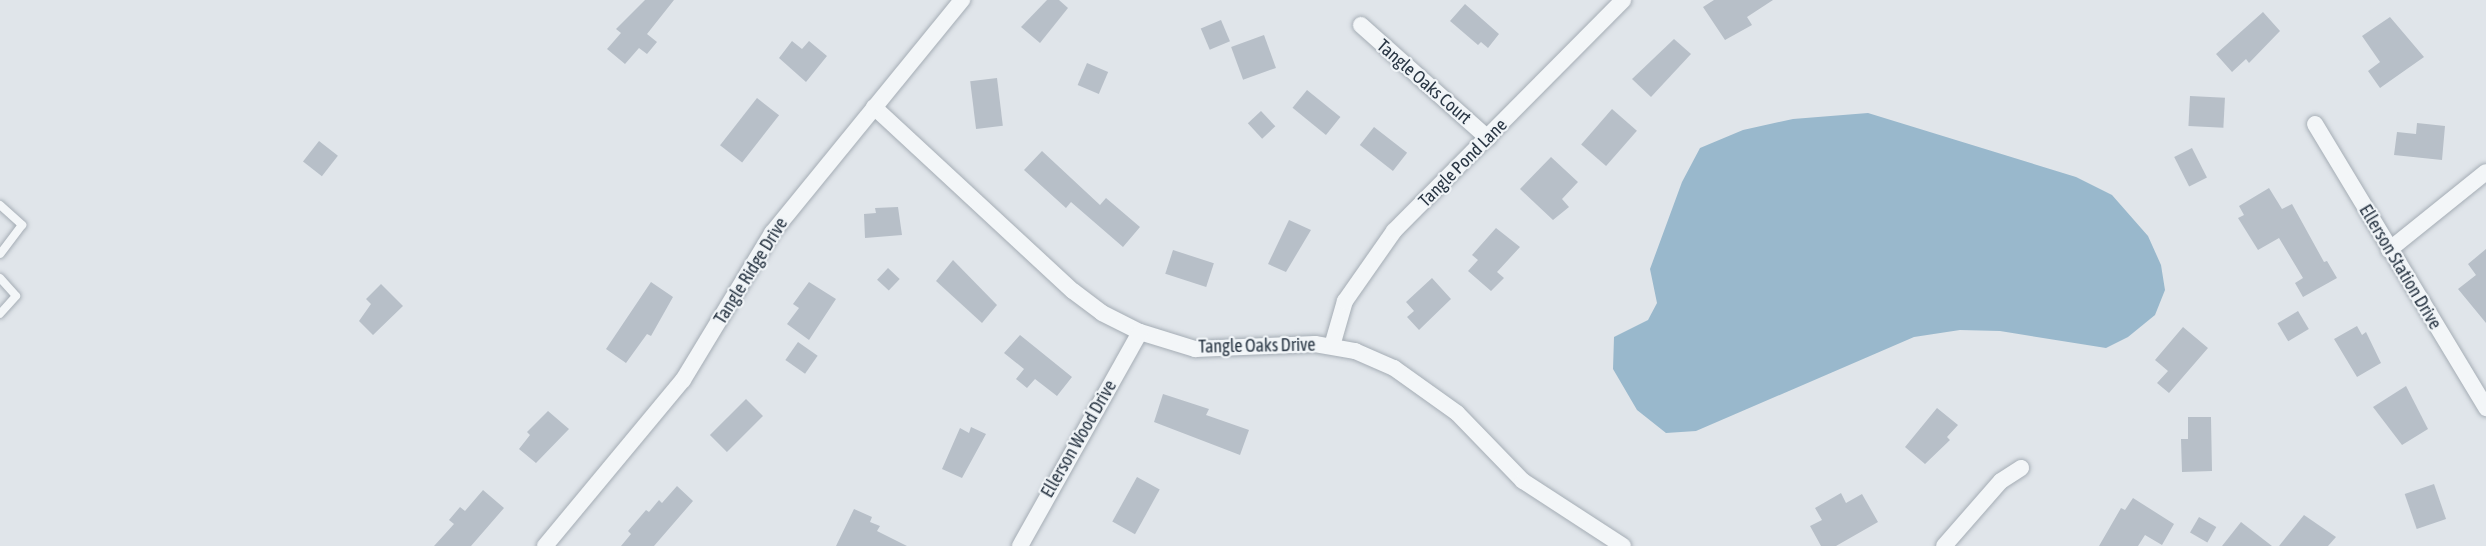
<!DOCTYPE html>
<html>
<head>
<meta charset="utf-8">
<style>
  body { margin:0 }
  #map { position:relative; width:2486px; height:546px; overflow:hidden; background:#e0e5ea; font-family:"Asap Condensed",sans-serif }
  div>[style] { position:absolute }
  .water>* { inset:0; background:#99b8cc }
  .building>* { inset:0; background:#b7bfc8; transform-origin:0 0 }
  .roads { filter:drop-shadow(0 0 2px #a5adb5) drop-shadow(0 0 2px #a5adb5) }
  .lane>* { height:8px; margin:-4px; padding:0 4px; transform-origin:4px; border-radius:4px; background:#f3f6f8 }
  .street>* { height:16px; margin:-8px; padding:0 8px; transform-origin:8px; border-radius:8px; background:#f3f6f8 }
  span { translate:-50% -50%; white-space:nowrap; text-align:center; line-height:1.15; -webkit-text-stroke:4.5px #f0f4f7; paint-order:stroke }
  .street-label { font-size:18px; color:#283543 }
</style>
</head>
<body>
<div id="map">
  <div class="water">
    <i style="clip-path:polygon(1868px 113px,2076px 177px,2112px 195px,2148px 236px,2161px 265px,2165px 290px,2155px 315px,2128px 337px,2106px 348px,2000px 331px,1960px 330px,1914px 337px,1696px 431px,1666px 433px,1637px 410px,1613px 369px,1614px 337px,1648px 320px,1657px 303px,1650px 269px,1682px 182px,1700px 148px,1743px 130px,1793px 119px)"></i>
  </div>
  <div class="building">
    <i style="clip-path:polygon(645px 0,674px 0,647px 34px,657px 42px,647px 54px,639px 48px,625px 64px,607px 49px,621px 33px,616px 29px)"></i>
    <i style="clip-path:polygon(1047px 0,1059px 0,1068px 8px,1040px 43px,1021px 27px)"></i>
    <i style="clip-path:polygon(1714px 0,1773px 0,1747px 17px,1752px 25px,1725px 40px,1703px 7px)"></i>
    <i style="clip-path:polygon(1465px 4px,1499px 34px,1488px 48px,1481px 42px,1478px 45px,1450px 21px)"></i>
    <i style="clip-path:polygon(2263px 12px,2280px 31px,2249px 63px,2246px 59px,2232px 72px,2216px 54px)"></i>
    <i style="clip-path:polygon(2390px 17px,2424px 57px,2380px 88px,2368px 71px,2380px 62px,2362px 36px)"></i>
    <i style="left:1221px;top:20px;width:23px;height:22px;rotate:67deg"></i>
    <i style="left:1264px;top:35px;width:35px;height:35px;rotate:70deg"></i>
    <i style="clip-path:polygon(1674px 39px,1691px 54px,1651px 97px,1632px 79px)"></i>
    <i style="clip-path:polygon(792px 41px,802px 49px,809px 41px,827px 56px,806px 82px,779px 58px)"></i>
    <i style="left:1087px;top:63px;width:23px;height:24px;rotate:23deg"></i>
    <i style="left:997px;top:78px;width:48px;height:27px;rotate:83deg"></i>
    <i style="left:1307px;top:90px;width:43px;height:23px;rotate:39deg"></i>
    <i style="left:2190px;top:96px;width:35px;height:30px;rotate:3deg"></i>
    <i style="left:757px;top:98px;width:28px;height:60px;rotate:38deg"></i>
    <i style="left:1612px;top:109px;width:33px;height:47px;rotate:41deg"></i>
    <i style="left:1261px;top:111px;width:21px;height:18px;rotate:47deg"></i>
    <i style="clip-path:polygon(2417px 123px,2445px 126px,2442px 160px,2394px 155px,2397px 132px,2416px 134px)"></i>
    <i style="left:1374px;top:127px;width:42px;height:23px;rotate:38deg"></i>
    <i style="left:319px;top:141px;width:24px;height:26px;rotate:38deg"></i>
    <i style="left:2192px;top:148px;width:33px;height:20px;rotate:63deg"></i>
    <i style="clip-path:polygon(1042px 151px,1100px 205px,1106px 198px,1140px 227px,1123px 247px,1071px 202px,1066px 208px,1024px 170px)"></i>
    <i style="clip-path:polygon(1551px 157px,1578px 182px,1562px 199px,1569px 207px,1553px 220px,1520px 189px)"></i>
    <i style="clip-path:polygon(2269px 188px,2282px 209px,2292px 204px,2324px 262px,2327px 261px,2337px 278px,2303px 297px,2295px 283px,2303px 278px,2279px 238px,2258px 250px,2238px 218px,2244px 215px,2239px 206px)"></i>
    <i style="clip-path:polygon(898px 207px,902px 235px,865px 238px,864px 214px,876px 213px,875px 208px)"></i>
    <i style="clip-path:polygon(1289px 220px,1311px 230px,1286px 272px,1268px 264px)"></i>
    <i style="clip-path:polygon(1496px 228px,1520px 247px,1497px 272px,1504px 278px,1491px 291px,1468px 271px,1478px 260px,1472px 255px)"></i>
    <i style="clip-path:polygon(2486px 249px,2486px 323px,2458px 289px,2476px 275px,2468px 264px)"></i>
    <i style="left:1173px;top:250px;width:43px;height:25px;rotate:18deg"></i>
    <i style="clip-path:polygon(953px 260px,997px 305px,982px 323px,936px 281px)"></i>
    <i style="left:888px;top:268px;width:16px;height:16px;rotate:43deg"></i>
    <i style="clip-path:polygon(1432px 278px,1451px 299px,1419px 330px,1407px 317px,1414px 311px,1406px 302px)"></i>
    <i style="clip-path:polygon(651px 282px,673px 297px,651px 336px,647px 334px,626px 363px,606px 349px)"></i>
    <i style="clip-path:polygon(809px 282px,836px 299px,809px 340px,787px 324px,799px 308px,793px 304px)"></i>
    <i style="clip-path:polygon(381px 284px,403px 306px,373px 335px,359px 321px,371px 304px,366px 299px)"></i>
    <i style="left:2298px;top:311px;width:21px;height:24px;rotate:59deg"></i>
    <i style="clip-path:polygon(2357px 326px,2362px 335px,2366px 332px,2381px 363px,2357px 377px,2334px 339px)"></i>
    <i style="clip-path:polygon(2183px 327px,2208px 348px,2169px 393px,2157px 383px,2168px 371px,2155px 360px)"></i>
    <i style="clip-path:polygon(1020px 335px,1072px 377px,1057px 396px,1035px 379px,1027px 388px,1016px 379px,1024px 369px,1004px 353px)"></i>
    <i style="left:798px;top:342px;width:24px;height:22px;rotate:35deg"></i>
    <i style="clip-path:polygon(2406px 386px,2428px 429px,2402px 445px,2373px 407px)"></i>
    <i style="clip-path:polygon(1163px 394px,1209px 409px,1206px 415px,1249px 430px,1240px 455px,1154px 422px)"></i>
    <i style="left:746px;top:399px;width:24px;height:51px;rotate:45deg"></i>
    <i style="clip-path:polygon(1937px 408px,1958px 425px,1947px 437px,1950px 440px,1925px 464px,1905px 447px)"></i>
    <i style="clip-path:polygon(548px 411px,569px 429px,536px 463px,519px 449px,530px 435px,527px 432px)"></i>
    <i style="clip-path:polygon(2188px 417px,2211px 417px,2212px 471px,2182px 472px,2181px 439px,2188px 439px)"></i>
    <i style="clip-path:polygon(971px 427px,986px 434px,962px 478px,942px 469px,960px 428px,969px 433px)"></i>
    <i style="left:1137px;top:477px;width:26px;height:51px;rotate:29deg"></i>
    <i style="left:2434px;top:484px;width:37px;height:31px;rotate:71deg"></i>
    <i style="clip-path:polygon(677px 486px,693px 501px,654px 546px,621px 546px,631px 534px,628px 531px,646px 510px,649px 512px,659px 500px,662px 503px)"></i>
    <i style="clip-path:polygon(483px 490px,504px 508px,471px 546px,434px 546px,454px 524px,449px 520px,460px 507px,465px 511px)"></i>
    <i style="clip-path:polygon(1841px 493px,1846px 503px,1862px 494px,1878px 522px,1836px 546px,1821px 546px,1810px 526px,1822px 520px,1815px 508px)"></i>
    <i style="clip-path:polygon(2133px 498px,2174px 524px,2162px 545px,2145px 535px,2138px 546px,2099px 546px,2121px 508px,2125px 510px)"></i>
    <i style="clip-path:polygon(854px 509px,872px 517px,870px 522px,880px 526px,877px 531px,907px 546px,836px 546px)"></i>
    <i style="clip-path:polygon(2304px 515px,2336px 537px,2328px 546px,2279px 546px)"></i>
    <i style="left:2199px;top:517px;width:20px;height:18px;rotate:30deg"></i>
    <i style="clip-path:polygon(2241px 522px,2272px 546px,2222px 546px)"></i>
  </div>
  <div class="roads">
    <div class="lane">
      <i style="left:0;top:205px;width:30px;rotate:42deg"></i>
      <i style="left:22px;top:225px;width:36px;rotate:127deg"></i>
      <i style="left:0;top:278px;width:24px;rotate:48deg"></i>
      <i style="left:16px;top:296px;width:24px;rotate:132deg"></i>
    </div>
    <div class="street">
      <i style="left:1361px;top:25px;width:170px;rotate:41.7deg"></i>
      <i style="left:874px;top:107px;width:271px;rotate:42.8deg"></i>
      <i style="left:1073px;top:291px;width:36px;rotate:37deg"></i>
      <i style="left:1102px;top:313px;width:42px;rotate:26.6deg"></i>
      <i style="left:1140px;top:332px;width:58px;rotate:17.2deg"></i>
      <i style="left:1195px;top:349px;width:120px;rotate:-2.4deg"></i>
      <i style="left:1315px;top:344px;width:41px;rotate:9.9deg"></i>
      <i style="left:1355px;top:351px;width:43px;rotate:23.6deg"></i>
      <i style="left:1394px;top:368px;width:77px;rotate:35.5deg"></i>
      <i style="left:1457px;top:413px;width:95px;rotate:45.9deg"></i>
      <i style="left:1523px;top:481px;width:119px;rotate:33deg"></i>
      <i style="left:2315px;top:124px;width:332px;rotate:58.9deg"></i>
      <i style="left:2389px;top:250px;width:124px;rotate:-38.8deg"></i>
      <i style="left:1332px;top:346px;width:47px;rotate:-73.9deg"></i>
      <i style="left:1345px;top:301px;width:85px;rotate:-55deg"></i>
      <i style="left:1394px;top:231px;width:325px;rotate:-45.2deg"></i>
      <i style="left:545px;top:546px;width:216px;rotate:-50.3deg"></i>
      <i style="left:683px;top:380px;width:172px;rotate:-58.8deg"></i>
      <i style="left:772px;top:233px;width:301px;rotate:-50.8deg"></i>
      <i style="left:1020px;top:546px;width:245px;rotate:-60.7deg"></i>
      <i style="left:1944px;top:546px;width:86px;rotate:-48.8deg"></i>
      <i style="left:2001px;top:481px;width:24px;rotate:-33deg"></i>
    </div>
  </div>
  <div class="street-label">
    <span style="left:1424px;top:82px;rotate:41deg">Tangle Oaks Court</span>
    <span style="left:1463px;top:163px;rotate:-45deg">Tangle Pond Lane</span>
    <span style="left:2400px;top:267px;rotate:59deg">Ellerson Station Drive</span>
    <span style="left:751px;top:271px;rotate:-58deg">Tangle Ridge Drive</span>
    <span style="left:1257px;top:346px;rotate:-1deg">Tangle Oaks Drive</span>
    <span style="left:1079px;top:439px;rotate:-60deg">Ellerson Wood Drive</span>
  </div>
</div>
</body>
</html>
